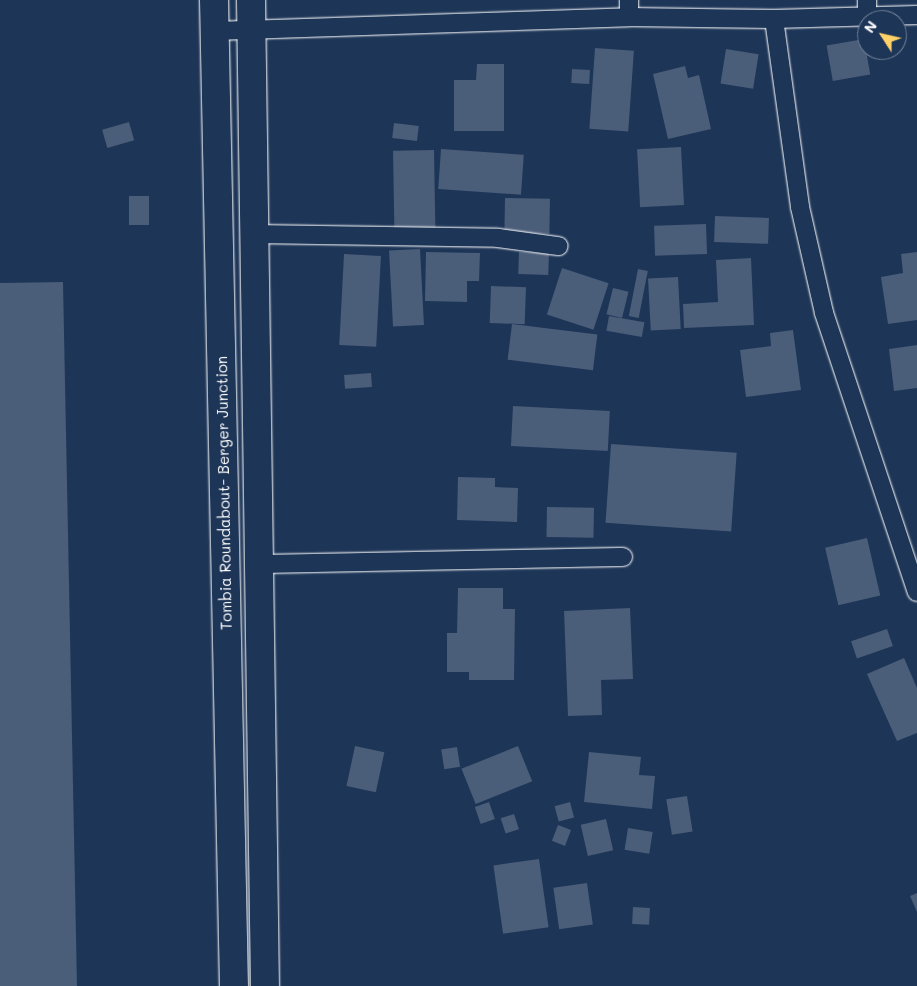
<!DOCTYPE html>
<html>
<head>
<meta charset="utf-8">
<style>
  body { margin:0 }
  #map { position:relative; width:917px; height:986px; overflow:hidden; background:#1d3557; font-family:Mali,sans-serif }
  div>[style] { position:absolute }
  .building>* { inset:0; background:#4a5d79; transform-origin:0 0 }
  .roads { filter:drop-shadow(0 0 1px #fff) drop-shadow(0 0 1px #fff) }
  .minor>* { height:18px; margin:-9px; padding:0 9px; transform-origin:9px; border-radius:9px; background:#1d3557 }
  .primary>* { height:28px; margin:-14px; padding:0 14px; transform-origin:14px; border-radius:14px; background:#1d3557 }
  span { translate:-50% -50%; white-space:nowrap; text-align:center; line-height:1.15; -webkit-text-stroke:4px #1d3557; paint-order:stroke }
  .street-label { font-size:15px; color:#fff }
  .north { position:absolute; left:857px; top:10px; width:50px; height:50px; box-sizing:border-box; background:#1d3557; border:1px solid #77869a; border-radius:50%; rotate:305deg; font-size:14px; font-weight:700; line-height:20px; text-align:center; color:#fff }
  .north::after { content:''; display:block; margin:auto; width:18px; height:22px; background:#ffd166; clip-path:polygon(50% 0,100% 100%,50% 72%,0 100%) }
</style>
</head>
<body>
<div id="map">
  <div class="building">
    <i style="left:864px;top:39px;width:36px;height:38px;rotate:80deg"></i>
    <i style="left:595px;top:48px;width:39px;height:81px;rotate:4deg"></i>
    <i style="left:726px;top:49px;width:33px;height:35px;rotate:9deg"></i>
    <i style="clip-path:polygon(477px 64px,504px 64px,504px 131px,454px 131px,454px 80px,476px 80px)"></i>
    <i style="clip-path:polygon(685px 66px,688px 78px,699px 75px,711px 129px,668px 139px,653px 74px)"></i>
    <i style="left:572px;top:69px;width:18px;height:14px;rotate:3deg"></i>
    <i style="left:129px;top:122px;width:19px;height:28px;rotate:74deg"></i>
    <i style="left:394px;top:123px;width:25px;height:15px;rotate:7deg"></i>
    <i style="left:681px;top:147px;width:58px;height:44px;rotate:87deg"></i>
    <i style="left:441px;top:149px;width:83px;height:40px;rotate:4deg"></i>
    <i style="left:434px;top:150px;width:78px;height:41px;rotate:89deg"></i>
    <i style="left:129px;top:196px;width:20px;height:29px"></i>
    <i style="left:505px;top:198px;width:45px;height:35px;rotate:1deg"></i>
    <i style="left:715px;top:216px;width:54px;height:26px;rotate:2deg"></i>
    <i style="left:706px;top:224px;width:30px;height:52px;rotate:88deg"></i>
    <i style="left:420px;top:249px;width:76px;height:31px;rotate:87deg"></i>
    <i style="clip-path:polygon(426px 252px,480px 253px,479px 281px,467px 281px,467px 302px,425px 301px)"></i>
    <i style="left:519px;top:252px;width:30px;height:22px;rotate:2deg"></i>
    <i style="clip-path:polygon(917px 252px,917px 320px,888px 324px,881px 277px,903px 273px,901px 254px)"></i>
    <i style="left:344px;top:254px;width:37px;height:91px;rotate:3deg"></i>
    <i style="clip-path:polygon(751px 258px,754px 325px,684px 328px,683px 304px,718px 302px,716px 260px)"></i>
    <i style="left:562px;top:268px;width:49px;height:49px;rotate:18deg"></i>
    <i style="left:638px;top:269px;width:10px;height:48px;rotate:11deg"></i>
    <i style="left:678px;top:277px;width:52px;height:30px;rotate:87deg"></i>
    <i style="clip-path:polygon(63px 282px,77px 986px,0 986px,0 283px)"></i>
    <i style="left:491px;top:286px;width:35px;height:37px;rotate:2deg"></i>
    <i style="left:613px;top:288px;width:16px;height:27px;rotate:14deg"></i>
    <i style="left:609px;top:316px;width:36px;height:15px;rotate:10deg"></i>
    <i style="left:512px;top:324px;width:86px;height:36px;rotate:7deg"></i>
    <i style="clip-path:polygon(793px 330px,801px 390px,746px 397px,740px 350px,771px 346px,770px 333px)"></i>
    <i style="clip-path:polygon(917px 345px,917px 388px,894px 391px,889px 349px)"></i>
    <i style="left:371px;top:373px;width:14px;height:27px;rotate:86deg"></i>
    <i style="left:513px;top:406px;width:97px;height:40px;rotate:3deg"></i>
    <i style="left:611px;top:444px;width:126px;height:79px;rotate:4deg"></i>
    <i style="clip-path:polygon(458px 477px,495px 478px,495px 487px,518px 488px,517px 522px,457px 520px)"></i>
    <i style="left:547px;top:507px;width:47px;height:30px;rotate:1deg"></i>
    <i style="left:867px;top:538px;width:59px;height:43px;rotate:77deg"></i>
    <i style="clip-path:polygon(458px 588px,503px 588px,503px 609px,515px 609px,514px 680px,469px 680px,469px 672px,447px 672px,447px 633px,457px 633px)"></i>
    <i style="clip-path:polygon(630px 608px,633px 679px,601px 680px,602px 715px,568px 716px,564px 611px)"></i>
    <i style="left:887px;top:629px;width:18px;height:38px;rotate:71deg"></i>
    <i style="clip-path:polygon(904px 658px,917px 688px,917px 733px,897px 741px,867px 674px)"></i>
    <i style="left:355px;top:746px;width:30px;height:41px;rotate:12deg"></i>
    <i style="left:518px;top:746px;width:38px;height:61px;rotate:68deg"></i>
    <i style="left:457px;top:747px;width:20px;height:16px;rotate:81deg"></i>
    <i style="clip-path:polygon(589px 752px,641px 757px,639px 775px,655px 776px,652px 809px,584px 802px)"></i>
    <i style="left:687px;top:796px;width:36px;height:21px;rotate:81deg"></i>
    <i style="left:489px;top:802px;width:18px;height:15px;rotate:71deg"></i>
    <i style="left:570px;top:802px;width:16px;height:16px;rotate:75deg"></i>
    <i style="left:514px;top:814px;width:16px;height:14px;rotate:72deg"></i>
    <i style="left:606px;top:819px;width:32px;height:26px;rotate:77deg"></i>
    <i style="left:558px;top:825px;width:14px;height:17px;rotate:21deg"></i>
    <i style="left:628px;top:828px;width:25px;height:22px;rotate:9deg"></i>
    <i style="left:539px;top:859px;width:69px;height:46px;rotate:82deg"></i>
    <i style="left:587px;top:883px;width:42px;height:34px;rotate:82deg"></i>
    <i style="clip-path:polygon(917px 893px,917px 912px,910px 896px)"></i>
    <i style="left:633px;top:907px;width:17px;height:17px;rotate:3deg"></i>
  </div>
  <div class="roads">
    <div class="minor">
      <i style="left:629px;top:0;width:17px;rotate:90deg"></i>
      <i style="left:867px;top:0;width:16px;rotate:90deg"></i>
      <i style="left:774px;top:19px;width:190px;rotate:82.1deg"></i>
      <i style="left:800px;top:207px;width:109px;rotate:77.2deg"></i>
      <i style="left:824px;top:313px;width:294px;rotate:71.6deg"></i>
      <i style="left:214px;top:31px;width:415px;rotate:-1.9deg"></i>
      <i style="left:629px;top:17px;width:145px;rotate:0.8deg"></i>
      <i style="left:774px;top:19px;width:143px;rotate:-1.6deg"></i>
      <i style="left:254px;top:234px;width:244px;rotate:0.9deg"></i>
      <i style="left:498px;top:238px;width:61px;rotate:7.6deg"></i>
      <i style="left:259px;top:564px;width:364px;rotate:-1.1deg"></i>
    </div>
    <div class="primary">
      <i style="left:214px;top:0;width:986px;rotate:88.84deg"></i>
      <i style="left:251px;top:0;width:986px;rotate:89.19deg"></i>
    </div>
  </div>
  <div class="street-label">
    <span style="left:224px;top:493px;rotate:-91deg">Tombia Roundabout- Berger Junction</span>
  </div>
  <div class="north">N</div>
</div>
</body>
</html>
